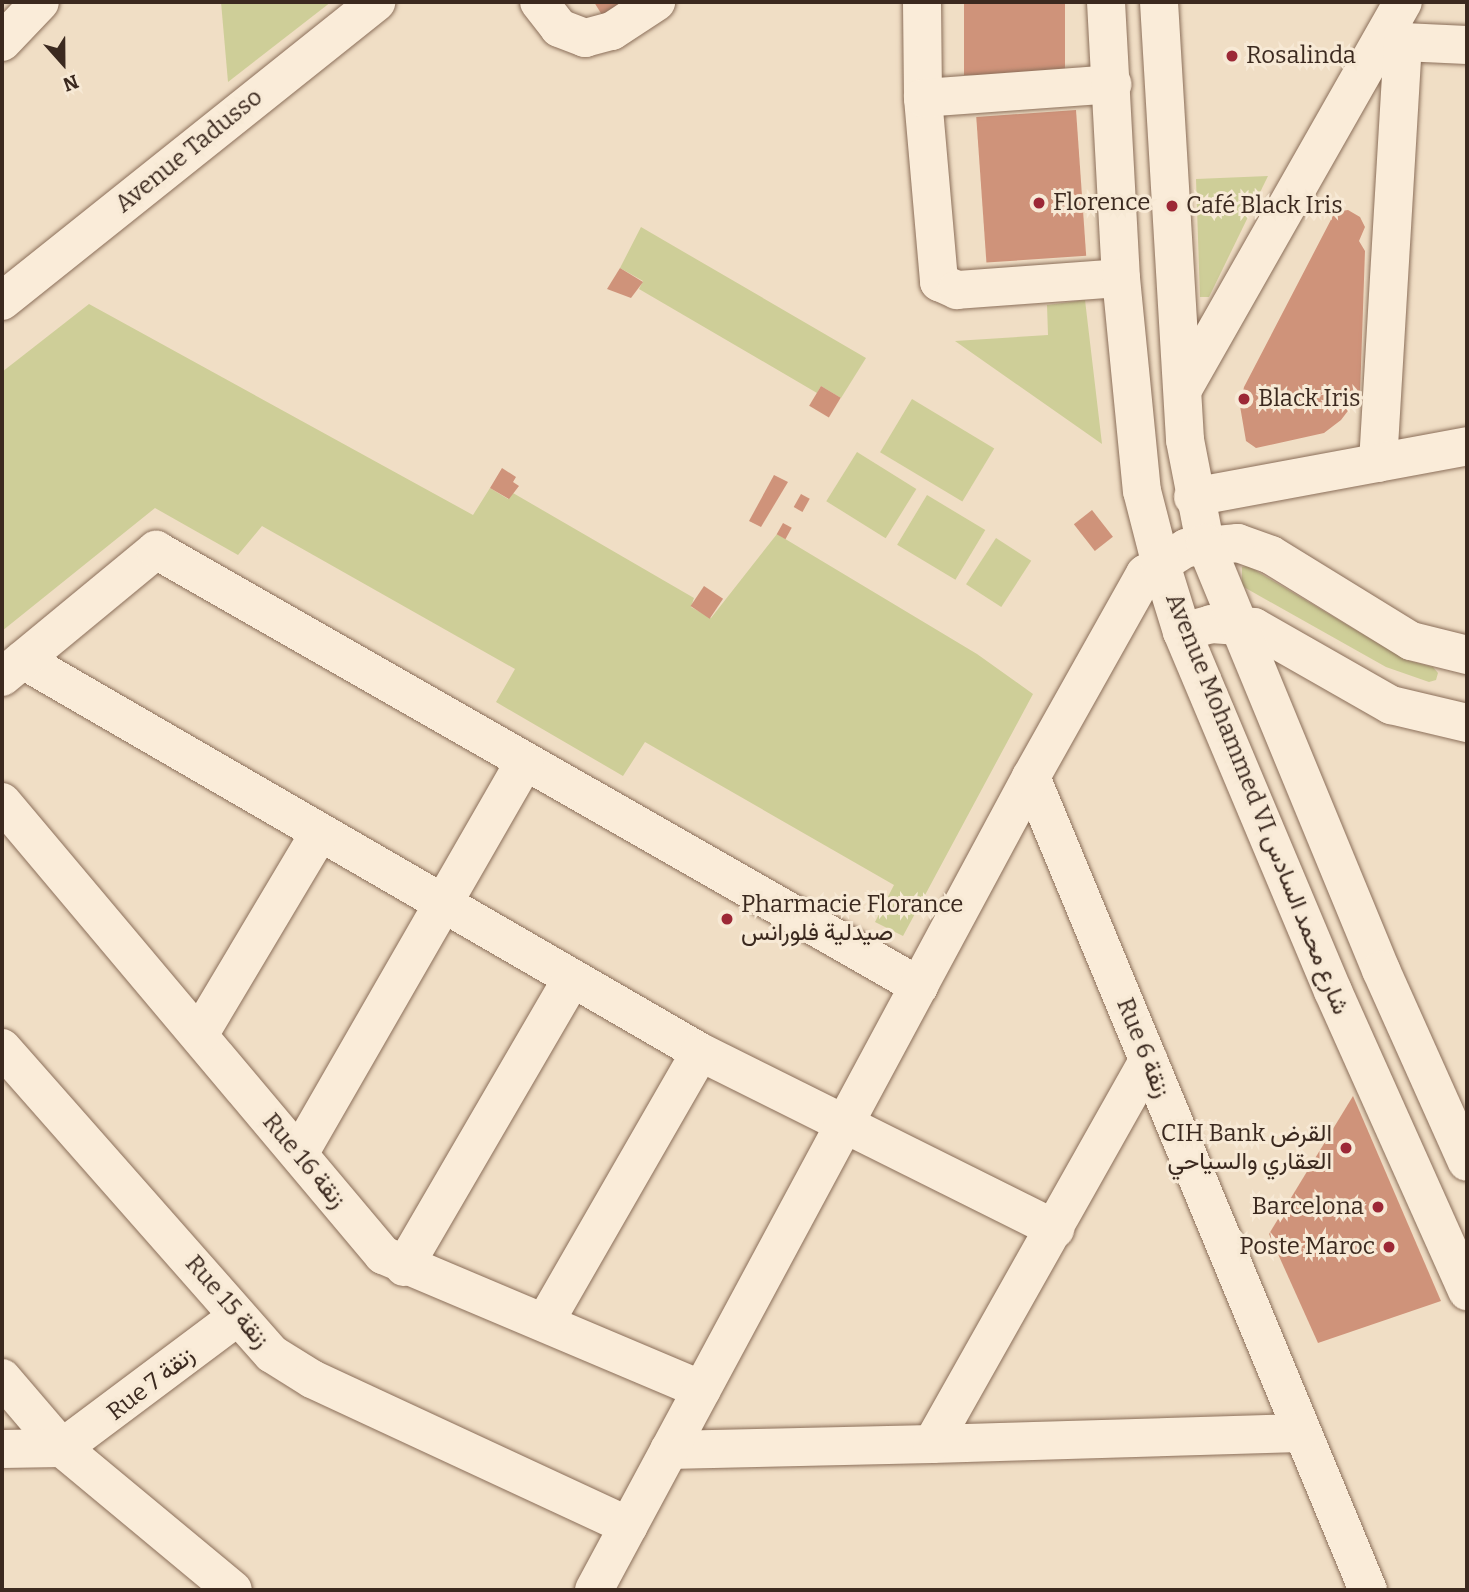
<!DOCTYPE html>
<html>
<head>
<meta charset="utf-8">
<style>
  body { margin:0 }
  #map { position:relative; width:1469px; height:1592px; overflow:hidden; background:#f0dec5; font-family:Bitter,Vazirmatn,serif }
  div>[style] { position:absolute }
  .green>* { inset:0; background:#cece98; transform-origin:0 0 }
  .building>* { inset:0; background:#cf937a; transform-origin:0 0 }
  .roads { filter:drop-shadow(0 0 2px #8b6f5a) drop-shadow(0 0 2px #8b6f5a) }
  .street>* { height:38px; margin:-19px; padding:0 19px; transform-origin:19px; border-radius:19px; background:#faecd9 }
  .secondary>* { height:38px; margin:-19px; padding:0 19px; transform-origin:19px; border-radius:19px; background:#faecd9 }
  .dots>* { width:19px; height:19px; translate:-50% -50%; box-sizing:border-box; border:4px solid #f7e9d5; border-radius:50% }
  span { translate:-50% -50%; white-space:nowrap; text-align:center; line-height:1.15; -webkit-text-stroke:6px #f7e9d5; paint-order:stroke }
  .poi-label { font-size:24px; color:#3b291f }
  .left { translate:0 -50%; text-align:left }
  .right { translate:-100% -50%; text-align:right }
  .street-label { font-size:24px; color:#3b291f }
  .frame { position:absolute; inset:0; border:4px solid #3b291f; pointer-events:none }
  .north { position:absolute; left:28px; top:28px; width:70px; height:70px; -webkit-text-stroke:5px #f7e9d5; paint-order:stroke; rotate:159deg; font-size:19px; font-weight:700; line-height:28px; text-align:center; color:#3b291f }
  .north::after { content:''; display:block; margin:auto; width:24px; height:32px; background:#3b291f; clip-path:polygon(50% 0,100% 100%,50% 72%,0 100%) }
</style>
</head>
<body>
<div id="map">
  <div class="green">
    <i style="clip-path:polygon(221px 2px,331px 2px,228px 82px)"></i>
    <i style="clip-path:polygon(1268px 176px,1209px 297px,1200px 297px,1196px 179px)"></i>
    <i style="clip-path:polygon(641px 227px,866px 358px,841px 398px,821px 386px,817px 393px,639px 289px,643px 281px,620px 268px)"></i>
    <i style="clip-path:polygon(1085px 300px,1102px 444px,955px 341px,1048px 335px,1047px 305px)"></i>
    <i style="clip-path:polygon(89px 304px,473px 515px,490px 488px,508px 499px,513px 493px,694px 598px,691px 607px,711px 618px,777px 534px,977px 654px,1033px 694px,903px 936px,875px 922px,894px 885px,645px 742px,623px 776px,496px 702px,515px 669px,262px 526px,238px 555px,155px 508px,2px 631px,2px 372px)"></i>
    <i style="left:912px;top:399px;width:96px;height:62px;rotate:31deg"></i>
    <i style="left:857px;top:452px;width:70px;height:58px;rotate:32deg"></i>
    <i style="left:927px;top:495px;width:68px;height:58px;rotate:31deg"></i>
    <i style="left:996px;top:538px;width:42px;height:55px;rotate:33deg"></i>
    <i style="clip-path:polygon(1248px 566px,1406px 660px,1433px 667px,1438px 673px,1436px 680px,1429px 682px,1386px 667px,1242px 586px,1242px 567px)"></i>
  </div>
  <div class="building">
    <i style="clip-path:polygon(594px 2px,622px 2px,602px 15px)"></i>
    <i style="left:964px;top:2px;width:101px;height:73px"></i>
    <i style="left:1076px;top:110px;width:146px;height:100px;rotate:86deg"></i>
    <i style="clip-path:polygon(1348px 210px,1360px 217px,1365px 227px,1359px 241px,1365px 251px,1360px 395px,1341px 420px,1324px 433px,1256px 448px,1246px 441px,1240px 406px,1244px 387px,1335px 212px)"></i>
    <i style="clip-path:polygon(620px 268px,643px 282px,631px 298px,607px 289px)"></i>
    <i style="left:821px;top:386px;width:23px;height:23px;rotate:31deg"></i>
    <i style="clip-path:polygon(502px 468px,516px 477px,513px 482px,519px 486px,509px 499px,490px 488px)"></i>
    <i style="clip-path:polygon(774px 475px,788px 482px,761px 527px,749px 521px)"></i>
    <i style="left:801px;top:494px;width:10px;height:15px;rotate:29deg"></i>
    <i style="left:1092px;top:510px;width:34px;height:23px;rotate:52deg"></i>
    <i style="left:783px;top:523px;width:10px;height:13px;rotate:29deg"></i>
    <i style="left:704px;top:586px;width:23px;height:24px;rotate:34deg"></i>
    <i style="clip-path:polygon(1353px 1096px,1441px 1301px,1318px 1343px,1269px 1234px)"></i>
  </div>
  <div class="roads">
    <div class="street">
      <i style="left:539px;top:2px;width:33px;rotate:52deg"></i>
      <i style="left:559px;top:28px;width:28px;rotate:21deg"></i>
      <i style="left:585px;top:38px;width:28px;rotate:-15deg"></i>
      <i style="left:612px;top:31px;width:53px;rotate:-33.4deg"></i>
      <i style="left:922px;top:2px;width:96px;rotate:89.4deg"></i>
      <i style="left:923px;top:98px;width:185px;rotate:85deg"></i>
      <i style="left:939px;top:282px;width:20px;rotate:24deg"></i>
      <i style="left:957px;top:290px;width:164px;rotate:-4.2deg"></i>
      <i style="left:1390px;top:26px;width:21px;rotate:51deg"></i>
      <i style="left:1403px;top:42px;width:64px;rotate:2.7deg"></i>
      <i style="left:2px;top:42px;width:55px;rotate:-46.5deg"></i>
      <i style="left:923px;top:98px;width:190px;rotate:-4.2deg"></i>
      <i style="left:1183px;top:389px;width:445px;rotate:-60.4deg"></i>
      <i style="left:1378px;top:463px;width:422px;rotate:-86.6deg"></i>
      <i style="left:1193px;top:497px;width:279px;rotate:-10.5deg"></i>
      <i style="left:1182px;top:632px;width:30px;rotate:-15deg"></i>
      <i style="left:1211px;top:624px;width:43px;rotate:4deg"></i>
      <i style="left:1254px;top:627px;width:158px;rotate:29.7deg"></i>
      <i style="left:1391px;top:705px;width:78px;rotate:13.3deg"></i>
      <i style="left:23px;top:660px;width:782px;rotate:30.07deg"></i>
      <i style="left:700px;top:1052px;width:397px;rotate:26.5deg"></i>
      <i style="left:2px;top:677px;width:200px;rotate:-39.5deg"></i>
      <i style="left:156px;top:550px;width:879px;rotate:29.74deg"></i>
      <i style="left:1031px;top:777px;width:880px;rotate:67.49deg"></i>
      <i style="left:2px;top:802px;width:592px;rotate:49.93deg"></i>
      <i style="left:383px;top:1255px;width:346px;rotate:22.9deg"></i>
      <i style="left:199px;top:1035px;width:236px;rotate:-59.2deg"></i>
      <i style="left:2px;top:1048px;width:408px;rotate:48.6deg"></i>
      <i style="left:272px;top:1354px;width:47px;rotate:32deg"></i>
      <i style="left:312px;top:1379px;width:349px;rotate:24.9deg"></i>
      <i style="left:299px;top:1154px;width:453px;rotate:-60.1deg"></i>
      <i style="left:404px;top:1267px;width:334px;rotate:-59.8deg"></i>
      <i style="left:545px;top:1322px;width:311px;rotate:-60.1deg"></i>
      <i style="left:2px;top:1378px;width:92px;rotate:49.4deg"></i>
      <i style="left:62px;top:1448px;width:222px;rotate:39.7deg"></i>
      <i style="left:932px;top:1444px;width:368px;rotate:-1.7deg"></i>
      <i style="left:2px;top:1449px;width:60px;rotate:-1deg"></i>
      <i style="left:62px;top:1448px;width:219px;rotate:-36.8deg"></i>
      <i style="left:669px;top:1450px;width:263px;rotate:-1.3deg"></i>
      <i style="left:932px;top:1444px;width:441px;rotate:-60.6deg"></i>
      <i style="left:594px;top:1590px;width:923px;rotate:-61.74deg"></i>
      <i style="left:1031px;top:777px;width:233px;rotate:-60.7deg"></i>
      <i style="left:1145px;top:574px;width:49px;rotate:-32.4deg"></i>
      <i style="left:1186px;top:548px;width:52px;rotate:-5.5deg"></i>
      <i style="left:1238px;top:543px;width:35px;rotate:20deg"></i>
      <i style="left:1271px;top:555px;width:164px;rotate:31.6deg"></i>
      <i style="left:1411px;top:641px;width:58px;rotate:14deg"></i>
    </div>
    <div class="secondary">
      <i style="left:1106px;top:2px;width:276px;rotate:86.9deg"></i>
      <i style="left:1121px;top:278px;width:214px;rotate:84.4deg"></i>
      <i style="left:1142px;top:491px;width:72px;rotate:75.6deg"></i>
      <i style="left:1160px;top:561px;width:74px;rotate:72.8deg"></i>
      <i style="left:1182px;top:632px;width:389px;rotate:67.2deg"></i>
      <i style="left:1333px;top:991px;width:329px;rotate:65.9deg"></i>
      <i style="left:1159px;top:2px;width:439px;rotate:86.6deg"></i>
      <i style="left:1185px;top:440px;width:105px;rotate:79deg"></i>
      <i style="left:1205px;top:543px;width:462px;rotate:67.6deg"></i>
      <i style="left:1381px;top:970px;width:210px;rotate:65.9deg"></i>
      <i style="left:2px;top:301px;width:479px;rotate:-38.6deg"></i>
    </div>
  </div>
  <div class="dots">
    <i style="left:1232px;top:56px;background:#9c2836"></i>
    <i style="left:1039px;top:203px;background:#9c2836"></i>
    <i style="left:1172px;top:206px;background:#9c2836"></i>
    <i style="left:1244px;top:399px;background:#9c2836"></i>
    <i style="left:727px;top:919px;background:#9c2836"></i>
    <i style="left:1346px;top:1148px;background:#9c2836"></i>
    <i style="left:1378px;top:1207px;background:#9c2836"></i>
    <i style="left:1389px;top:1247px;background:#9c2836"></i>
  </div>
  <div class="poi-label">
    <span class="left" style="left:1246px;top:56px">Rosalinda</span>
    <span class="left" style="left:1053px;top:203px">Florence</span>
    <span class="left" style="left:1186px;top:206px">Café Black Iris</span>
    <span class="left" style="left:1258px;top:399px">Black Iris</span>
    <span class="left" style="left:741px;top:919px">Pharmacie Florance<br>صيدلية فلورانس</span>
    <span class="right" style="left:1332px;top:1148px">CIH Bank القرض<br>العقاري والسياحي</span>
    <span class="right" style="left:1364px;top:1207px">Barcelona</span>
    <span class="right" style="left:1375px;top:1247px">Poste Maroc</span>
  </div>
  <div class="street-label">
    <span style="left:189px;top:151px;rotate:-39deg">Avenue Tadusso</span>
    <span style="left:1257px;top:804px;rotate:68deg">Avenue Mohammed VI شارع محمد السادس</span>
    <span style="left:1143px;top:1048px;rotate:68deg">Rue 6 زنقة</span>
    <span style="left:304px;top:1161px;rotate:50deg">Rue 16 زنقة</span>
    <span style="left:227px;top:1302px;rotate:49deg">Rue 15 زنقة</span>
    <span style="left:151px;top:1384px;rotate:-38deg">Rue 7 زنقة</span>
  </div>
  <div class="frame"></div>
  <div class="north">N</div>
</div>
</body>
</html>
